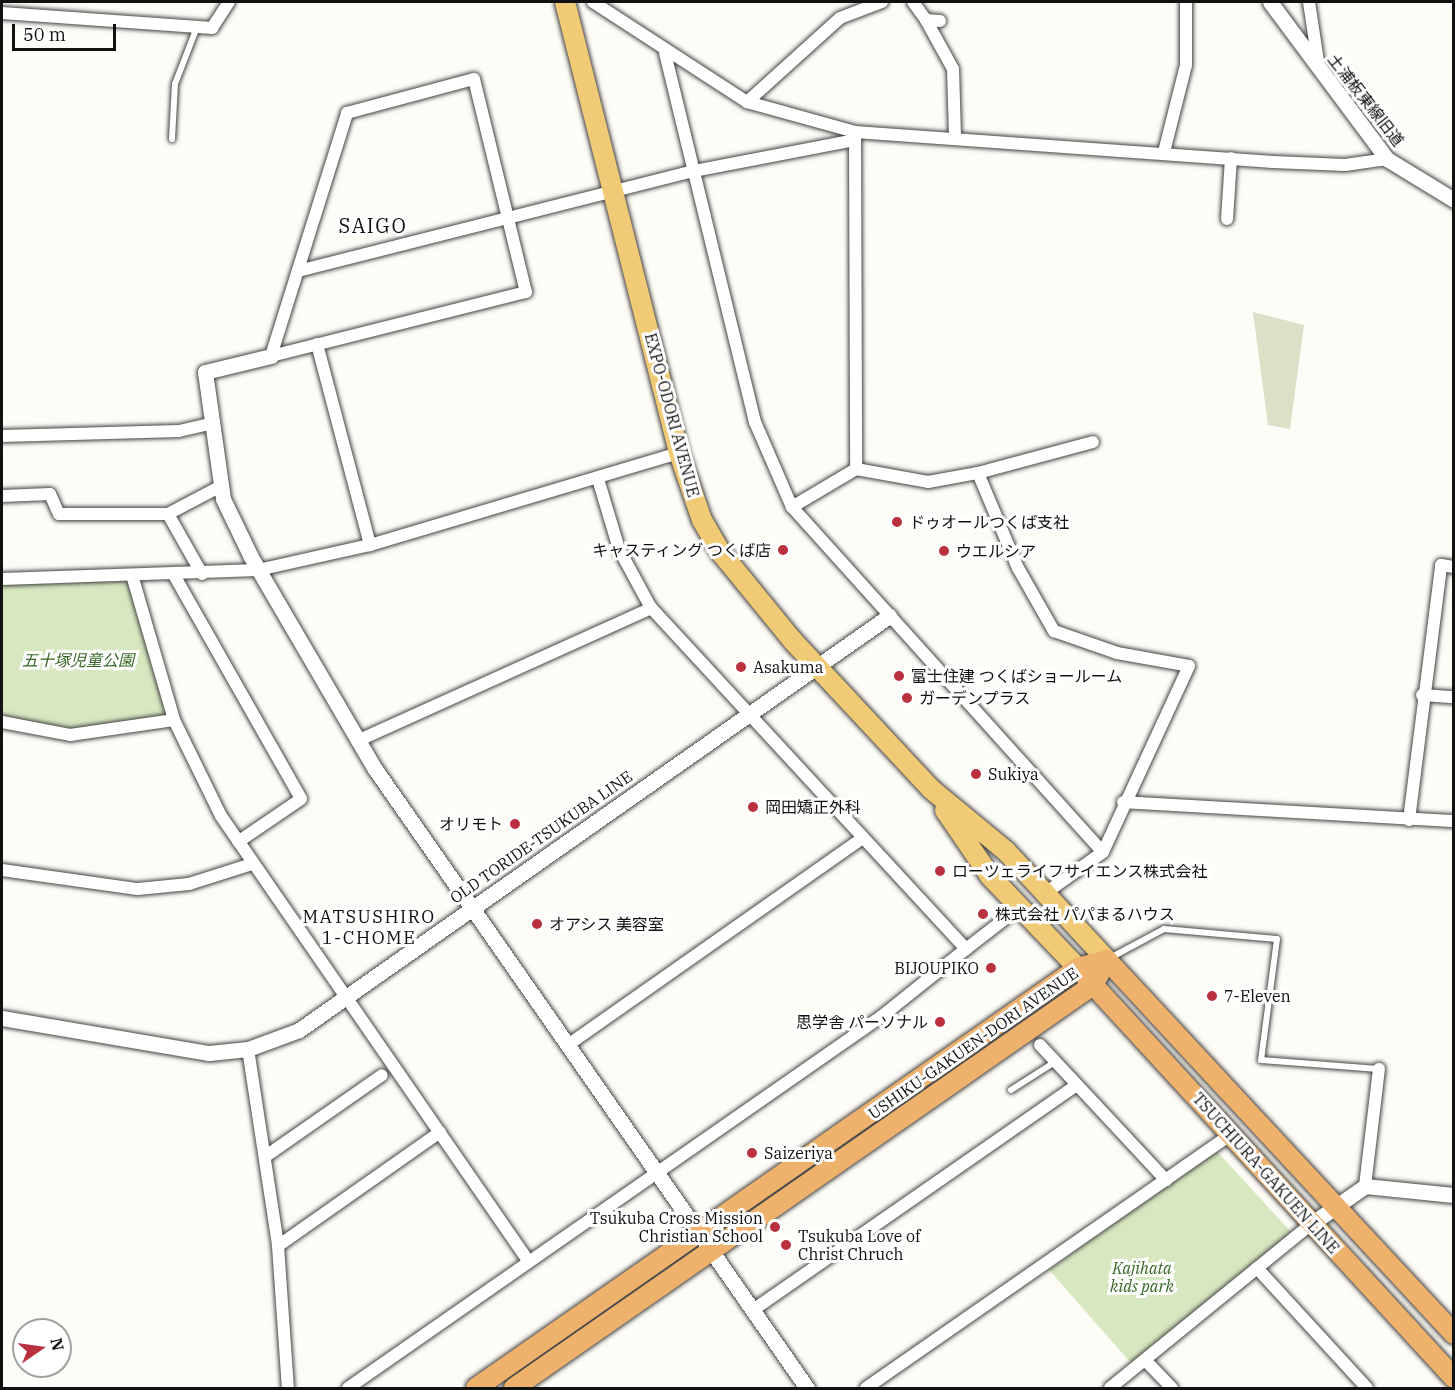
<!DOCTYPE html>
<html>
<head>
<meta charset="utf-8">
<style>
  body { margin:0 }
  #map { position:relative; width:1455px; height:1390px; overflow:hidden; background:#fefcf6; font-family:"IBM Plex Serif","Noto Sans JP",serif }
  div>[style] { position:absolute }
  .green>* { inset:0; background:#d7e8c0 }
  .cemetery>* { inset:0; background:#dae1c6 }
  .roads { filter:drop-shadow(0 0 2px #444) drop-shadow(0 0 2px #444) }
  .service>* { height:6px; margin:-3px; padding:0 3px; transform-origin:3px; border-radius:3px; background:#fff }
  .minor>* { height:12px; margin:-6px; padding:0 6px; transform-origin:6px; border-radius:6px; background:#fff }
  .tertiary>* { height:15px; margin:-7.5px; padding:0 7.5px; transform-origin:7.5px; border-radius:7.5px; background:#fff }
  .primary>* { height:20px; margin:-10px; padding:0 10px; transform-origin:10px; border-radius:10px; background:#f0ca74 }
  .trunk>* { height:20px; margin:-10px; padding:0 10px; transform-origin:10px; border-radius:10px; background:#eeb26d }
  .dots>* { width:16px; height:16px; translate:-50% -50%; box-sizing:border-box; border:3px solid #fff; border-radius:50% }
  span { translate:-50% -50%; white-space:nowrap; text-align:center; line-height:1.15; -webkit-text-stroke:6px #fff; paint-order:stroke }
  .street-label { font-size:16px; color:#111 }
  .poi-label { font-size:16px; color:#111 }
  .left { translate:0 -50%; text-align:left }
  .right { translate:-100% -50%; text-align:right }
  .park-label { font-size:16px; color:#366624; font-style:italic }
  .neighbourhood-label { font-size:18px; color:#111; letter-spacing:1.5px }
  .quarter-label { font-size:20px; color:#111; letter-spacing:1.5px }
  .frame { position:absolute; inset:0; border:3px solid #111; pointer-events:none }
  .north { position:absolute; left:12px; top:1318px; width:60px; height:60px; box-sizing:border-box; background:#fff; border:2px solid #a0a0a0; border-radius:50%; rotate:77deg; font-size:16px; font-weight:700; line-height:24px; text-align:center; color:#111 }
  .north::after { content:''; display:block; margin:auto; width:21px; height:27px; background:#ba303f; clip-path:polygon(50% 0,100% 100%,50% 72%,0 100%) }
  .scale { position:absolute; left:12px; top:24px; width:104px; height:27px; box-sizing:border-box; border:3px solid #111; border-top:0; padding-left:8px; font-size:18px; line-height:21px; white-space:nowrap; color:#111; -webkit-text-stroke:4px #fff; paint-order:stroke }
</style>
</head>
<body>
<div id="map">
  <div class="green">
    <i style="clip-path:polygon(132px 575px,174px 720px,100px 735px,2px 722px,2px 579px)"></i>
    <i style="clip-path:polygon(1216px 1150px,1292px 1233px,1131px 1363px,1049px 1270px)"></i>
  </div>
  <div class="cemetery">
    <i style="clip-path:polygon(1253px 312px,1304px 325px,1290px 429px,1268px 425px)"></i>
  </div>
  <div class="roads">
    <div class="service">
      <i style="left:172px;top:139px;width:55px;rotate:-86.9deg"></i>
      <i style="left:175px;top:84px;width:61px;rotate:-68.9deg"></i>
      <i style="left:1110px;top:958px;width:61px;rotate:-28.2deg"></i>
      <i style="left:1164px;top:929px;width:113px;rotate:5.1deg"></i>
      <i style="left:1277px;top:939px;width:122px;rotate:97.5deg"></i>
      <i style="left:1261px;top:1060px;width:118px;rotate:4.4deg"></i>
      <i style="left:1011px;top:1090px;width:52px;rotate:-32.5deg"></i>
    </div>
    <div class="minor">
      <i style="left:593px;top:2px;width:184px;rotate:33deg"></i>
      <i style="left:747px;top:102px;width:112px;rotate:15.5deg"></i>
      <i style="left:855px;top:132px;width:419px;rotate:4.1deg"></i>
      <i style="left:1273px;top:162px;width:72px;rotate:2.4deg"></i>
      <i style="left:1345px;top:165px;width:42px;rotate:-8.1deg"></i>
      <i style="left:913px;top:2px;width:22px;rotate:54deg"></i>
      <i style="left:926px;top:20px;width:14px;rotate:4deg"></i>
      <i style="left:1309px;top:2px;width:67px;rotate:81.4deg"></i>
      <i style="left:2px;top:13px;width:211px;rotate:4.1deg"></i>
      <i style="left:212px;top:28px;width:31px;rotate:-57deg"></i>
      <i style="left:926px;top:20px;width:56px;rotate:61.1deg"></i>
      <i style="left:953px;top:69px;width:68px;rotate:88.3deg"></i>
      <i style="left:665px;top:53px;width:380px;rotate:76.3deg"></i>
      <i style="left:755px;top:422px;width:93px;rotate:66.5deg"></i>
      <i style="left:792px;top:507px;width:464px;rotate:48deg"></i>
      <i style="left:474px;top:79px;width:219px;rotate:76.3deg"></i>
      <i style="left:526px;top:292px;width:263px;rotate:165.9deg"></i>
      <i style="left:271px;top:356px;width:255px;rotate:-72.6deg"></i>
      <i style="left:347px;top:113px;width:131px;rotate:-15deg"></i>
      <i style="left:747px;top:102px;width:125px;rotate:-42.1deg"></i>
      <i style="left:840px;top:18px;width:45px;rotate:-20.9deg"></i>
      <i style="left:855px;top:134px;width:335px;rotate:89.8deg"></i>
      <i style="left:1164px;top:152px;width:90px;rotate:-75.8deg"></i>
      <i style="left:1186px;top:65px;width:63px;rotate:-90deg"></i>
      <i style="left:1227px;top:219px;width:61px;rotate:-86.2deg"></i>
      <i style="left:298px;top:271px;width:408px;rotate:-14.2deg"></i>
      <i style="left:694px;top:171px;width:164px;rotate:-10.9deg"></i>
      <i style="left:317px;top:344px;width:208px;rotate:75.2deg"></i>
      <i style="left:2px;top:436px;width:177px;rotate:-1.6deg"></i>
      <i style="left:179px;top:431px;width:31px;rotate:-13deg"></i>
      <i style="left:978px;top:473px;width:119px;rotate:-15.1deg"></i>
      <i style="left:2px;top:496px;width:48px;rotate:-2.4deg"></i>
      <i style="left:50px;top:494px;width:22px;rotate:66deg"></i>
      <i style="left:59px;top:514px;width:109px"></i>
      <i style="left:168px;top:514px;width:60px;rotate:-27.8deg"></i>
      <i style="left:792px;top:507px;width:74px;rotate:-30.7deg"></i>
      <i style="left:856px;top:469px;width:73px;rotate:10.2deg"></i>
      <i style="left:928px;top:482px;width:51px;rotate:-10.2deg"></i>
      <i style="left:978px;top:473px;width:103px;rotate:67.2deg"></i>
      <i style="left:1018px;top:568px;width:73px;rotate:60.3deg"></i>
      <i style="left:1054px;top:631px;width:67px;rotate:19.2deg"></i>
      <i style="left:1117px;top:653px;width:73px;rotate:10.2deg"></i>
      <i style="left:1189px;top:666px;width:205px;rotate:114.8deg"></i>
      <i style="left:1103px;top:852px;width:69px;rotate:144.5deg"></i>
      <i style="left:168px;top:514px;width:69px;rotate:60.5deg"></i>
      <i style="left:132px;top:575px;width:151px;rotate:73.8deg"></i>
      <i style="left:174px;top:720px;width:107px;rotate:63.9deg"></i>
      <i style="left:221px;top:816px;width:542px;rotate:55.37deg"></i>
      <i style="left:174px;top:575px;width:257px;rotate:60.4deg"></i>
      <i style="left:301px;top:799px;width:76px;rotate:145.7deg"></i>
      <i style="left:2px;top:579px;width:256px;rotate:-2deg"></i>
      <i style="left:258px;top:570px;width:115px;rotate:-12.6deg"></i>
      <i style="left:370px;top:545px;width:322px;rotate:-16.6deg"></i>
      <i style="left:1422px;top:695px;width:32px;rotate:4deg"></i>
      <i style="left:2px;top:722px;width:69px;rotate:10.8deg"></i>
      <i style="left:70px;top:735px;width:105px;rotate:-8.2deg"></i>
      <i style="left:357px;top:741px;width:323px;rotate:-24.3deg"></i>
      <i style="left:1123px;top:802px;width:332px;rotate:3.3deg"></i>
      <i style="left:1409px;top:820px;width:257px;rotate:-82.8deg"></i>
      <i style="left:1441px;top:565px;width:13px;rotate:9deg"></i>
      <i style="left:2px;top:870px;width:137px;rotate:8deg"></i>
      <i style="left:138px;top:889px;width:51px;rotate:-5.6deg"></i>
      <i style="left:189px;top:884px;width:66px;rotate:-17.6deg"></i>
      <i style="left:966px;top:949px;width:51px;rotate:-37.8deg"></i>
      <i style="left:568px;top:1045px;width:360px;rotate:-35.1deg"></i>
      <i style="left:1040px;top:1045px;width:185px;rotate:47deg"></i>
      <i style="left:248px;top:1049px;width:199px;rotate:81.3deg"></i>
      <i style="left:278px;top:1246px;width:142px;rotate:86deg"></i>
      <i style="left:266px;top:1156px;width:141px;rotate:-34.9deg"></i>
      <i style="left:1365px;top:1186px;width:118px;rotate:-83.2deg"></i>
      <i style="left:278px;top:1246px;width:198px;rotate:-35.1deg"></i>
      <i style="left:1257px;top:1268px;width:163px;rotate:47.5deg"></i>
      <i style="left:753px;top:1310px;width:394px;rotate:-34.8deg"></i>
      <i style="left:1145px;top:1360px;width:39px;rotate:46deg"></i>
      <i style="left:348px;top:1388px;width:651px;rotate:-34.86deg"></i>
      <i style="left:882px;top:1016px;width:107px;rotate:-38.6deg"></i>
      <i style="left:966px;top:949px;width:464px;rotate:-132.7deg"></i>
      <i style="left:651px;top:608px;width:67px;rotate:-118.5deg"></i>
      <i style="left:619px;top:549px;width:73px;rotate:-106.7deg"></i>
      <i style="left:866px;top:1388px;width:445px;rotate:-34.8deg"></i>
      <i style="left:1110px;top:1388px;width:259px;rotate:-39.2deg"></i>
    </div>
    <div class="tertiary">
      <i style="left:1270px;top:2px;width:196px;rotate:53.3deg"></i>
      <i style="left:1387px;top:159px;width:79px;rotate:31.5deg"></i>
      <i style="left:271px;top:356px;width:68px;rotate:166.4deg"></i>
      <i style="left:205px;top:372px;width:128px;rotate:81.9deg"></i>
      <i style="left:223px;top:499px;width:64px;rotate:64.2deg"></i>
      <i style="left:251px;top:557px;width:246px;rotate:59.7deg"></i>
      <i style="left:375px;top:769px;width:755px;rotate:55.09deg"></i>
      <i style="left:2px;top:1018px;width:210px;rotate:9.6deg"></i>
      <i style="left:209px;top:1053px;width:39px;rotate:-6deg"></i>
      <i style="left:248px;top:1049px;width:54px;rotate:-20.4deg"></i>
      <i style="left:299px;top:1030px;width:721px;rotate:-35.06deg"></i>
      <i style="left:1311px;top:1224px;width:66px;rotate:-35.1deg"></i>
      <i style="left:1365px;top:1186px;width:89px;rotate:5.8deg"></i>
    </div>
    <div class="primary">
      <i style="left:565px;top:2px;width:465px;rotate:75.8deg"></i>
      <i style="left:679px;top:453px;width:71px;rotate:71.1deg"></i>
      <i style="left:702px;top:520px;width:39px;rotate:60deg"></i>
      <i style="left:722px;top:554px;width:112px;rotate:50.8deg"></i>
      <i style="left:793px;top:641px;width:202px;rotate:47deg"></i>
      <i style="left:931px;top:789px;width:97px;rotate:39.6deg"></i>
      <i style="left:1006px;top:851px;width:149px;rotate:47.2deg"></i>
      <i style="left:945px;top:810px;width:80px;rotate:55.7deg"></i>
      <i style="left:990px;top:876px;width:127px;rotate:46.3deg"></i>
    </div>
    <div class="trunk">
      <i style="left:1107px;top:960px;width:510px;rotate:47.14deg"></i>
      <i style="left:1086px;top:977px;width:544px;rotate:47.46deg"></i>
      <i style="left:476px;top:1388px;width:734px;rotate:-34.9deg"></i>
      <i style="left:1078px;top:968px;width:30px;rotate:-15deg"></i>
      <i style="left:514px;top:1388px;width:705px;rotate:-34.84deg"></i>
      <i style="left:1093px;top:985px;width:29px;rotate:-61deg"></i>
    </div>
  </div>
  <div class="dots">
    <i style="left:897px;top:522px;background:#ba303f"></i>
    <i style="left:783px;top:550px;background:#ba303f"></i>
    <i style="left:944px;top:551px;background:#ba303f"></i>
    <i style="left:741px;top:667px;background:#ba303f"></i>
    <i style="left:899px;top:676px;background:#ba303f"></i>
    <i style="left:907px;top:698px;background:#ba303f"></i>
    <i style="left:976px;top:774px;background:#ba303f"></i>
    <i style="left:753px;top:807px;background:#ba303f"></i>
    <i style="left:515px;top:824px;background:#ba303f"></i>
    <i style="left:940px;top:871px;background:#ba303f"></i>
    <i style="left:983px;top:914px;background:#ba303f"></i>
    <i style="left:537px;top:924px;background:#ba303f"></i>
    <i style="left:991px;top:968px;background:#ba303f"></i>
    <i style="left:1212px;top:996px;background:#ba303f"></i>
    <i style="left:940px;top:1022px;background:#ba303f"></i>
    <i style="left:752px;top:1153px;background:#ba303f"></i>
    <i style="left:775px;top:1227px;background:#ba303f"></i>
    <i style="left:786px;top:1245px;background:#ba303f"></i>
  </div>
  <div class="street-label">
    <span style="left:1366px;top:100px;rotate:52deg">土浦板東線旧道</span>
    <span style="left:672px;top:415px;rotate:75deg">EXPO-ODORI AVENUE</span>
    <span style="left:541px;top:837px;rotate:-35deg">OLD TORIDE-TSUKUBA LINE</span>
    <span style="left:973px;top:1043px;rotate:-35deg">USHIKU-GAKUEN-DORI AVENUE</span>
    <span style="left:1266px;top:1173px;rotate:48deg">TSUCHIURA-GAKUEN LINE</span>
  </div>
  <div class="poi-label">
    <span class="left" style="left:909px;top:522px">ドゥオールつくば支社</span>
    <span class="right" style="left:771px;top:550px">キャスティング つくば店</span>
    <span class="left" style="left:956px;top:551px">ウエルシア</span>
    <span class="left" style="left:753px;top:667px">Asakuma</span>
    <span class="left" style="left:911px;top:676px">富士住建 つくばショールーム</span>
    <span class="left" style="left:919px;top:698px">ガーデンプラス</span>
    <span class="left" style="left:988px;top:774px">Sukiya</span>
    <span class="left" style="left:765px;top:807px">岡田矯正外科</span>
    <span class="right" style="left:503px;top:824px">オリモト</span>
    <span class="left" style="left:952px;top:871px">ローツェライフサイエンス株式会社</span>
    <span class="left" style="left:995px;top:914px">株式会社 パパまるハウス</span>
    <span class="left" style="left:549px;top:924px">オアシス 美容室</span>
    <span class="right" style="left:979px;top:968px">BIJOUPIKO</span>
    <span class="left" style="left:1224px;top:996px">7-Eleven</span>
    <span class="right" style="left:928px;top:1022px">思学舎 パーソナル</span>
    <span class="left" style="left:764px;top:1153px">Saizeriya</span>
    <span class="right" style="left:763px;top:1227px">Tsukuba Cross Mission<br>Christian School</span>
    <span class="left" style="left:798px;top:1245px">Tsukuba Love of<br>Christ Chruch</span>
  </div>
  <div class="park-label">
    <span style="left:78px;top:660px">五十塚児童公園</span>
    <span style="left:1142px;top:1277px">Kajihata<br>kids park</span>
  </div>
  <div class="neighbourhood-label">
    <span style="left:369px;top:928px">MATSUSHIRO<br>1-CHOME</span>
  </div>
  <div class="quarter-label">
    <span style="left:373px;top:225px">SAIGO</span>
  </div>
  <div class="frame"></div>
  <div class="north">N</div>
  <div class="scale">50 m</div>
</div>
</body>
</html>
